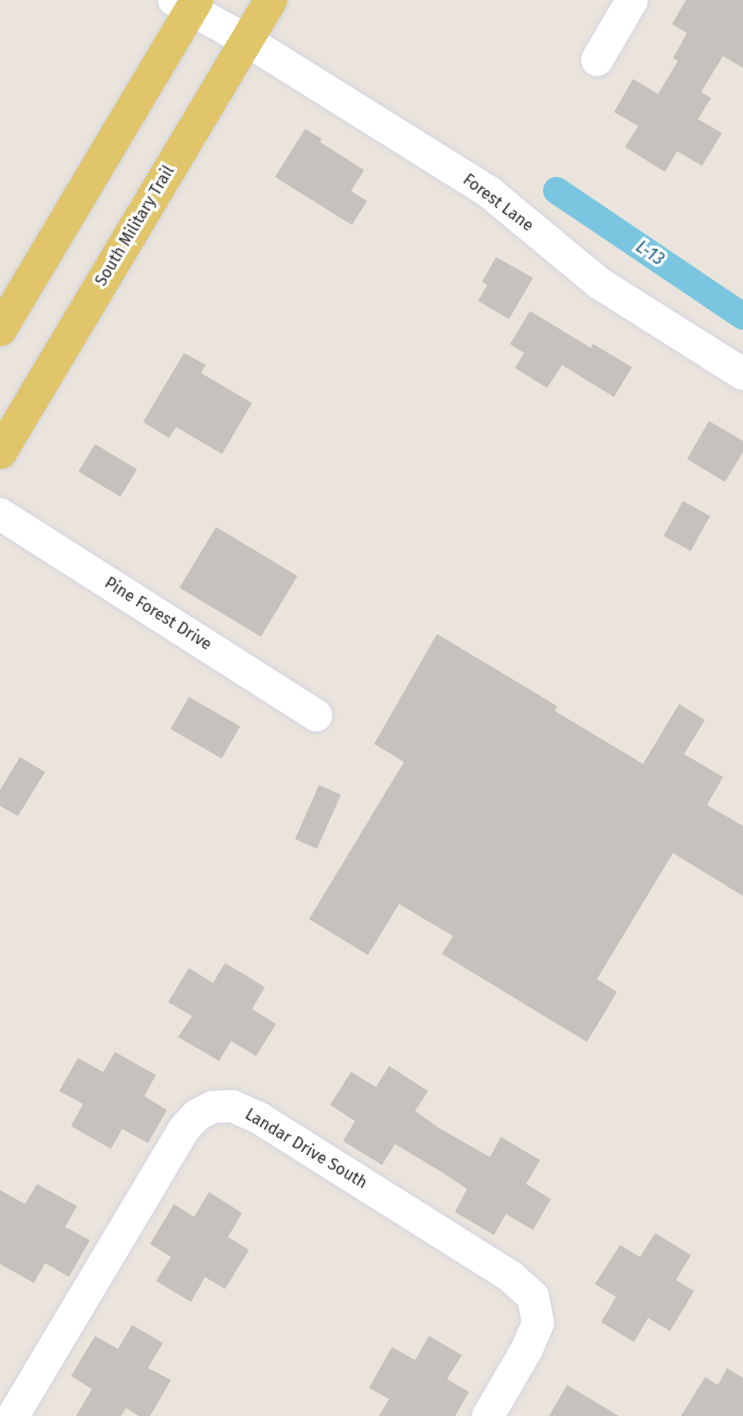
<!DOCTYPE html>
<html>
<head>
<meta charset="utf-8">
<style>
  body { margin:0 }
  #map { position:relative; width:743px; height:1416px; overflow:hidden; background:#eae4dc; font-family:"Fira Sans",sans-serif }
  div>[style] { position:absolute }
  .canal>* { height:27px; margin:-13.5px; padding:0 13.5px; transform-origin:13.5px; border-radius:13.5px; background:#7ac6e1 }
  .building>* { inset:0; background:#c5c1bc; transform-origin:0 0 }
  .roads { filter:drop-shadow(0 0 2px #d2d4e0) drop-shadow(0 0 2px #d2d4e0) }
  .minor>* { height:32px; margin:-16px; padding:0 16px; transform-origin:16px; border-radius:16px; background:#fff }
  .major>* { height:33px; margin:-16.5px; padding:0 16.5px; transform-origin:16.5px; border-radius:16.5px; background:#e1c56a }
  span { translate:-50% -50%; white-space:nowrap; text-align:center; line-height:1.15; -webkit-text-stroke:6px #fff; paint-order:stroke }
  .street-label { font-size:16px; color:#292929 }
  .water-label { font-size:18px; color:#1b648a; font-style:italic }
</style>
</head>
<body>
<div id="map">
  <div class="canal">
    <i style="left:556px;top:190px;width:225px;rotate:34deg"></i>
  </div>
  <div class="building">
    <i style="clip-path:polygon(686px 0,743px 0,743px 68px,723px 56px,701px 92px,711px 98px,698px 119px,722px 133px,702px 166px,677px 151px,665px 172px,625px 147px,638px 126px,614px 112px,633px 79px,658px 94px,678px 61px,673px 58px,687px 33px,672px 24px)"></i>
    <i style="clip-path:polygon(305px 129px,322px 139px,320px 142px,364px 170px,351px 191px,367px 201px,352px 225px,275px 177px)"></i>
    <i style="clip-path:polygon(496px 257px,533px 278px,509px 319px,478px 301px,487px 285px,482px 282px)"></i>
    <i style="clip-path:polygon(530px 311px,591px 348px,593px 344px,632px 367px,614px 397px,562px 365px,547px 388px,515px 368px,524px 353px,510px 344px)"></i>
    <i style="clip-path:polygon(184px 353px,206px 365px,201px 373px,252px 403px,222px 454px,176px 427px,169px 438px,143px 422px)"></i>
    <i style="clip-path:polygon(709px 421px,743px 441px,743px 452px,725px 482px,687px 459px)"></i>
    <i style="left:95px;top:444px;width:49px;height:32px;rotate:31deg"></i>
    <i style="left:683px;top:501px;width:31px;height:40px;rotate:29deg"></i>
    <i style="left:216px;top:527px;width:95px;height:71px;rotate:31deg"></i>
    <i style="clip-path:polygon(437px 634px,557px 706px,555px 711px,643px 764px,679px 704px,705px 720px,684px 754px,723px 777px,707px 805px,743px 826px,743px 896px,673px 853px,597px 979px,617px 992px,587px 1042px,442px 954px,453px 936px,399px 904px,368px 955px,309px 919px,404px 762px,374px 744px)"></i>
    <i style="left:189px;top:697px;width:59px;height:37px;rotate:30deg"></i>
    <i style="clip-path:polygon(20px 757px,45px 772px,18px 816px,0 806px,0 790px)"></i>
    <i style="left:319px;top:785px;width:24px;height:59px;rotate:24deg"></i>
    <i style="clip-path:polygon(225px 963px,265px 987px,252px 1009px,276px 1024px,256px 1056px,231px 1041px,219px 1061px,178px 1037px,192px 1016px,168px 1002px,189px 968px,213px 983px)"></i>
    <i style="clip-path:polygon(115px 1052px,156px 1075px,144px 1096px,167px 1110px,148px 1143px,122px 1129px,111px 1149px,71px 1126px,83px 1104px,59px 1091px,78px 1058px,103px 1072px)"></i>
    <i style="clip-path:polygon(389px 1066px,428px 1091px,415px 1111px,439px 1128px,490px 1157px,501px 1137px,540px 1160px,526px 1184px,551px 1199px,533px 1230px,506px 1214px,494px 1235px,455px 1212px,467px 1189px,445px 1174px,395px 1144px,382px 1165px,343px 1141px,355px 1121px,330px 1105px,351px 1072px,376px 1087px)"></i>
    <i style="clip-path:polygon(37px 1184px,77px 1206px,65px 1227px,90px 1240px,69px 1277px,45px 1263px,34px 1283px,0 1264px,0 1190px,25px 1204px)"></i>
    <i style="clip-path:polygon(209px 1192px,242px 1213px,228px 1237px,249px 1250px,225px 1289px,205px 1277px,191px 1302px,156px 1281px,171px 1257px,150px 1244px,174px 1204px,194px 1217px)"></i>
    <i style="clip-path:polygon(655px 1233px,691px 1255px,676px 1280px,694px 1291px,670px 1331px,648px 1318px,634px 1342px,601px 1322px,616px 1297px,595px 1284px,620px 1245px,640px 1257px)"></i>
    <i style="clip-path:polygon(132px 1325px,163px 1343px,148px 1368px,171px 1380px,150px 1416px,139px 1416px,126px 1408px,121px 1416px,76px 1416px,92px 1389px,71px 1376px,95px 1336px,118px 1349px)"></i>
    <i style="clip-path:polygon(429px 1336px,462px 1355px,447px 1379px,469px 1392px,455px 1416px,379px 1416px,389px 1399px,369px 1388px,392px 1347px,415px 1360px)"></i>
    <i style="clip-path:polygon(727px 1368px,743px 1378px,743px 1416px,681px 1416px,705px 1377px,718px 1385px)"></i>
    <i style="clip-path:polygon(567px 1385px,619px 1416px,549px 1416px)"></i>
  </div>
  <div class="roads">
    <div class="minor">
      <i style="left:174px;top:0;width:82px;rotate:29.1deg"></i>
      <i style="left:246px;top:40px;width:287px;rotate:32deg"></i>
      <i style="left:489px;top:192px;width:143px;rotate:39.6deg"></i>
      <i style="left:599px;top:283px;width:170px;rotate:32.3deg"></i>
      <i style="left:597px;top:60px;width:69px;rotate:-59.7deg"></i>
      <i style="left:0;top:514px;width:375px;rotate:32.5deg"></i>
      <i style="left:13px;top:1416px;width:335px;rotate:-59.2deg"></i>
      <i style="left:185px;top:1128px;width:18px;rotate:-47deg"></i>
      <i style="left:197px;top:1115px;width:18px;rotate:-27deg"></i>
      <i style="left:213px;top:1107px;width:19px;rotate:-3deg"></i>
      <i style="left:232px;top:1106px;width:30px;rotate:24deg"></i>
      <i style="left:259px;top:1118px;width:297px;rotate:32.2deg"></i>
      <i style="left:510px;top:1276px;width:31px;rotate:42deg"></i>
      <i style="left:533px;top:1297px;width:26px;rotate:79deg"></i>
      <i style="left:538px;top:1323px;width:28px;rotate:113deg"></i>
      <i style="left:527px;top:1349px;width:78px;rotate:120.2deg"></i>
    </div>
    <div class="major">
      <i style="left:0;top:329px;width:383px;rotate:-59.2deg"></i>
      <i style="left:0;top:452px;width:527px;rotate:-59.15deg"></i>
    </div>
  </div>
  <div class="street-label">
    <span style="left:498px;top:203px;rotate:37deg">Forest Lane</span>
    <span style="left:135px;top:226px;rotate:-59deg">South Military Trail</span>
    <span style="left:158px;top:614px;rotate:32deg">Pine Forest Drive</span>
    <span style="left:306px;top:1149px;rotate:31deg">Landar Drive South</span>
  </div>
  <div class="water-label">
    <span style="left:650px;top:253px;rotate:34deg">L-13</span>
  </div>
</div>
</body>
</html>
